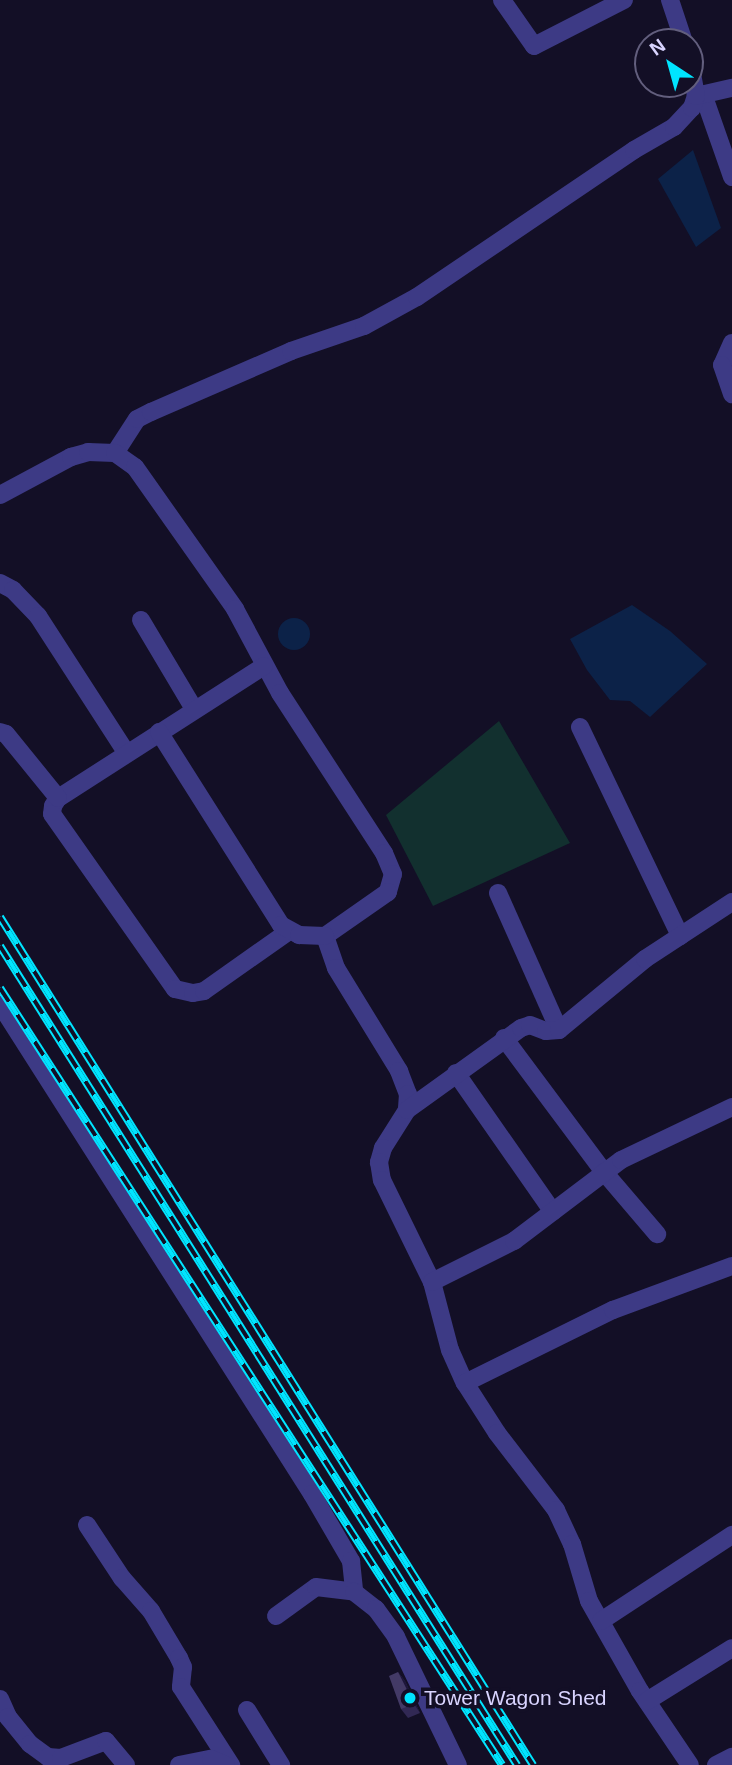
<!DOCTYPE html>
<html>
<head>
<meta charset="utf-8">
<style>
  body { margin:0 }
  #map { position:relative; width:732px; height:1765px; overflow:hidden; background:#130f26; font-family:Arial,sans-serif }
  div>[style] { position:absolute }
  .green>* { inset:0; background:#12302f }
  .water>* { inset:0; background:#0c2248 }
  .round { border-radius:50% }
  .minor>* { height:18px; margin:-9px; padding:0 9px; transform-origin:9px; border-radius:9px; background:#3d3a85 }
  .rail>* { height:8px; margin-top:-4px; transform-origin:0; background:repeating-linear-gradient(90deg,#130f26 0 16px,#00e5ff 0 32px); box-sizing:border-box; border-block:2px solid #00e5ff }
  .wall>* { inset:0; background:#312854 }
  .shaded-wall>* { inset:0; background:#1d163a }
  .building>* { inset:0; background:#433a66 }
  .dots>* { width:19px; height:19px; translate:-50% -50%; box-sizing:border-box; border:4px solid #130f26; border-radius:50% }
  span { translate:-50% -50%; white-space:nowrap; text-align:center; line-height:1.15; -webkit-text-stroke:7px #130f26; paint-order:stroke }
  .poi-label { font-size:21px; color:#d9d4ff }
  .left { translate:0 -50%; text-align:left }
  .north { position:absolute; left:634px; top:28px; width:70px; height:70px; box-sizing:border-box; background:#130f26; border:2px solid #625e7d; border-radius:50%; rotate:324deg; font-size:19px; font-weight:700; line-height:28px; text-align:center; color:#d9d4ff }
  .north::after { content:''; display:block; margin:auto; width:24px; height:32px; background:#00e5ff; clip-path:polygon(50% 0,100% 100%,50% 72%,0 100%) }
</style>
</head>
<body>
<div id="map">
  <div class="green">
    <i style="clip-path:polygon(499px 721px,570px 843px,433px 906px,386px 815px)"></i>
  </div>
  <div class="water">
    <i style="clip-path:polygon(693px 150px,721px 228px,696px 247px,658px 179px)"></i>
    <i style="clip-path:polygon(632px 605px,670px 631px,707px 664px,650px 717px,630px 701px,610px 700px,587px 670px,570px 639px)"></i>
    <i class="round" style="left:278px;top:618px;width:32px;height:32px"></i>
  </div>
  <div class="minor">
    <i style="left:502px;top:0;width:56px;rotate:55.2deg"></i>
    <i style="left:534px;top:46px;width:101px;rotate:-27.1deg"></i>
    <i style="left:670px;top:0;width:44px;rotate:71.6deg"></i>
    <i style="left:703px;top:94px;width:88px;rotate:70.7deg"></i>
    <i style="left:696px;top:96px;width:37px;rotate:-13deg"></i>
    <i style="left:732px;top:343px;width:24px;rotate:114deg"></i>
    <i style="left:722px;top:365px;width:31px;rotate:71deg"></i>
    <i style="left:115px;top:453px;width:40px;rotate:-57.1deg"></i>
    <i style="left:137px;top:419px;width:16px;rotate:-27deg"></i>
    <i style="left:151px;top:412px;width:153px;rotate:-23.5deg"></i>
    <i style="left:291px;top:351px;width:77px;rotate:-18.9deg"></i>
    <i style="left:364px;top:326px;width:60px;rotate:-28.7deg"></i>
    <i style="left:417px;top:297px;width:262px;rotate:-34.1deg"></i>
    <i style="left:634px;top:150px;width:46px;rotate:-29.9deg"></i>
    <i style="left:674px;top:127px;width:26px;rotate:-47deg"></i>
    <i style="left:692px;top:108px;width:13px;rotate:-72deg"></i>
    <i style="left:696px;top:96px;width:35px;rotate:-100deg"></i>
    <i style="left:0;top:495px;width:81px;rotate:-28.2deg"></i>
    <i style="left:71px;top:457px;width:18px;rotate:-16deg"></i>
    <i style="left:88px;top:452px;width:27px;rotate:2deg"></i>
    <i style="left:115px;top:453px;width:24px;rotate:35deg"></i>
    <i style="left:135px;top:467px;width:174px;rotate:54.8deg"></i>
    <i style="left:235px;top:609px;width:95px;rotate:61.8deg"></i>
    <i style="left:280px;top:693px;width:191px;rotate:57deg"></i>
    <i style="left:384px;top:853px;width:23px;rotate:67deg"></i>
    <i style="left:393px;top:874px;width:19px;rotate:106deg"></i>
    <i style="left:388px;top:892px;width:77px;rotate:145.1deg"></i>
    <i style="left:325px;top:936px;width:34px;rotate:71deg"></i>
    <i style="left:336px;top:968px;width:121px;rotate:58.5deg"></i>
    <i style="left:399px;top:1071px;width:25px;rotate:69deg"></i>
    <i style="left:408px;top:1094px;width:16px;rotate:94deg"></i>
    <i style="left:407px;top:1110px;width:45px;rotate:122.3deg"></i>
    <i style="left:383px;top:1148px;width:15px;rotate:106deg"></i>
    <i style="left:379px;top:1162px;width:18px;rotate:81deg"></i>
    <i style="left:382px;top:1180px;width:114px;rotate:63.9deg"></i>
    <i style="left:432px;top:1282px;width:70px;rotate:75.2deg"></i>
    <i style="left:450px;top:1350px;width:36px;rotate:66deg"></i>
    <i style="left:465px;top:1383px;width:59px;rotate:57.4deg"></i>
    <i style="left:497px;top:1433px;width:97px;rotate:52.5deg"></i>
    <i style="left:556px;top:1510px;width:38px;rotate:65deg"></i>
    <i style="left:572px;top:1544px;width:59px;rotate:73.4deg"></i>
    <i style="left:589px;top:1601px;width:103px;rotate:60.5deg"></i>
    <i style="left:640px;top:1691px;width:89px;rotate:56deg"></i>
    <i style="left:0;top:583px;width:15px;rotate:28deg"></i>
    <i style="left:13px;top:590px;width:36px;rotate:46deg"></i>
    <i style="left:38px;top:616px;width:162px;rotate:57.1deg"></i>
    <i style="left:141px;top:620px;width:104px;rotate:59.2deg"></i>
    <i style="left:264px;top:666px;width:245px;rotate:147.3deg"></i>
    <i style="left:58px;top:798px;width:9px;rotate:122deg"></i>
    <i style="left:53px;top:806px;width:8px;rotate:97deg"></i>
    <i style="left:52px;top:814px;width:214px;rotate:54.9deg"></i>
    <i style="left:175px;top:989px;width:18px;rotate:13deg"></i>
    <i style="left:193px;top:993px;width:11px;rotate:-10deg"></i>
    <i style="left:204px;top:991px;width:104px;rotate:-35.2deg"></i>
    <i style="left:580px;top:727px;width:232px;rotate:64.4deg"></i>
    <i style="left:0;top:732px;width:6px;rotate:18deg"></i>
    <i style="left:6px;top:734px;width:82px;rotate:50.9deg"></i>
    <i style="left:159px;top:732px;width:228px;rotate:57.7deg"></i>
    <i style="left:281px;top:925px;width:21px;rotate:29deg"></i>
    <i style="left:299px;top:935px;width:26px;rotate:2deg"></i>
    <i style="left:498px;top:893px;width:150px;rotate:66deg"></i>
    <i style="left:0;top:1004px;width:581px;rotate:57.51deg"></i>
    <i style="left:312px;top:1494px;width:78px;rotate:59.8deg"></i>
    <i style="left:351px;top:1561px;width:31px;rotate:84deg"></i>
    <i style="left:504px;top:1038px;width:167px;rotate:53.3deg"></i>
    <i style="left:604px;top:1172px;width:82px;rotate:49.5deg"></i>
    <i style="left:456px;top:1073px;width:169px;rotate:55.1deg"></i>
    <i style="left:407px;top:1110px;width:140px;rotate:-35.7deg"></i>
    <i style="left:521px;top:1028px;width:9px;rotate:-18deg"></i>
    <i style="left:530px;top:1025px;width:17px;rotate:21deg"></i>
    <i style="left:546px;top:1031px;width:13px;rotate:-4deg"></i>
    <i style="left:559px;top:1030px;width:112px;rotate:-39.5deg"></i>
    <i style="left:645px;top:959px;width:104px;rotate:-33.2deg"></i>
    <i style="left:432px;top:1282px;width:92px;rotate:-26.6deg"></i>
    <i style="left:514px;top:1241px;width:134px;rotate:-37.1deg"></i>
    <i style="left:621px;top:1160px;width:123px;rotate:-25.5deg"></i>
    <i style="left:465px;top:1383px;width:165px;rotate:-26.3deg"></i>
    <i style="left:613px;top:1310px;width:127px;rotate:-20.3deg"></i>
    <i style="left:87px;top:1525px;width:64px;rotate:56.6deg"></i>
    <i style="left:122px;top:1578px;width:44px;rotate:48.7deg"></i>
    <i style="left:151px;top:1611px;width:55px;rotate:59.2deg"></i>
    <i style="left:179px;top:1658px;width:10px;rotate:66deg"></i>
    <i style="left:183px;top:1667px;width:20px;rotate:96deg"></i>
    <i style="left:181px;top:1687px;width:93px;rotate:57.3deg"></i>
    <i style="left:276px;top:1616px;width:49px;rotate:-35.9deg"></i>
    <i style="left:316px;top:1587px;width:38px;rotate:7deg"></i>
    <i style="left:354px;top:1592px;width:28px;rotate:38deg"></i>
    <i style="left:376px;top:1609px;width:34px;rotate:54deg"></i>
    <i style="left:396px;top:1637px;width:142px;rotate:64.2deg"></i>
    <i style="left:601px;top:1621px;width:157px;rotate:-33.3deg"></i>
    <i style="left:0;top:1699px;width:20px;rotate:66deg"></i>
    <i style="left:8px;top:1717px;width:35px;rotate:51deg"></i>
    <i style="left:30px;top:1744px;width:22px;rotate:36deg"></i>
    <i style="left:48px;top:1757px;width:13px;rotate:4deg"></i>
    <i style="left:61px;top:1758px;width:48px;rotate:-20.7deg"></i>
    <i style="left:106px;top:1741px;width:31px;rotate:50deg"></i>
    <i style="left:647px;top:1701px;width:100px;rotate:-31.9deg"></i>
    <i style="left:247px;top:1710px;width:65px;rotate:58.3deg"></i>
    <i style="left:179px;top:1765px;width:33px;rotate:-11deg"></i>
    <i style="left:211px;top:1759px;width:16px;rotate:22deg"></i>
    <i style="left:716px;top:1765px;width:18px;rotate:-27deg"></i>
  </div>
  <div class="rail">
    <i style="left:0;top:917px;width:1002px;rotate:57.85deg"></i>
    <i style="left:0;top:946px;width:969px;rotate:57.74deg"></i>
    <i style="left:0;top:988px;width:925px;rotate:57.13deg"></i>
  </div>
  <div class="wall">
    <i style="clip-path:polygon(398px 1672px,405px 1681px,420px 1713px,408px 1718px,401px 1709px)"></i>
  </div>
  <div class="shaded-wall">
    <i style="clip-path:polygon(398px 1672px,405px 1681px,420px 1713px,414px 1704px)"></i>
  </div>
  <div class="building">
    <i style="clip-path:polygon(398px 1672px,414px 1704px,401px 1709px,389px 1676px)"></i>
  </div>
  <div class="dots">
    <i style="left:410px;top:1698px;background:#00e5ff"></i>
  </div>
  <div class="poi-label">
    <span class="left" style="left:424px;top:1698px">Tower Wagon Shed</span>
  </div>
  <div class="north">N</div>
</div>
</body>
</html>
